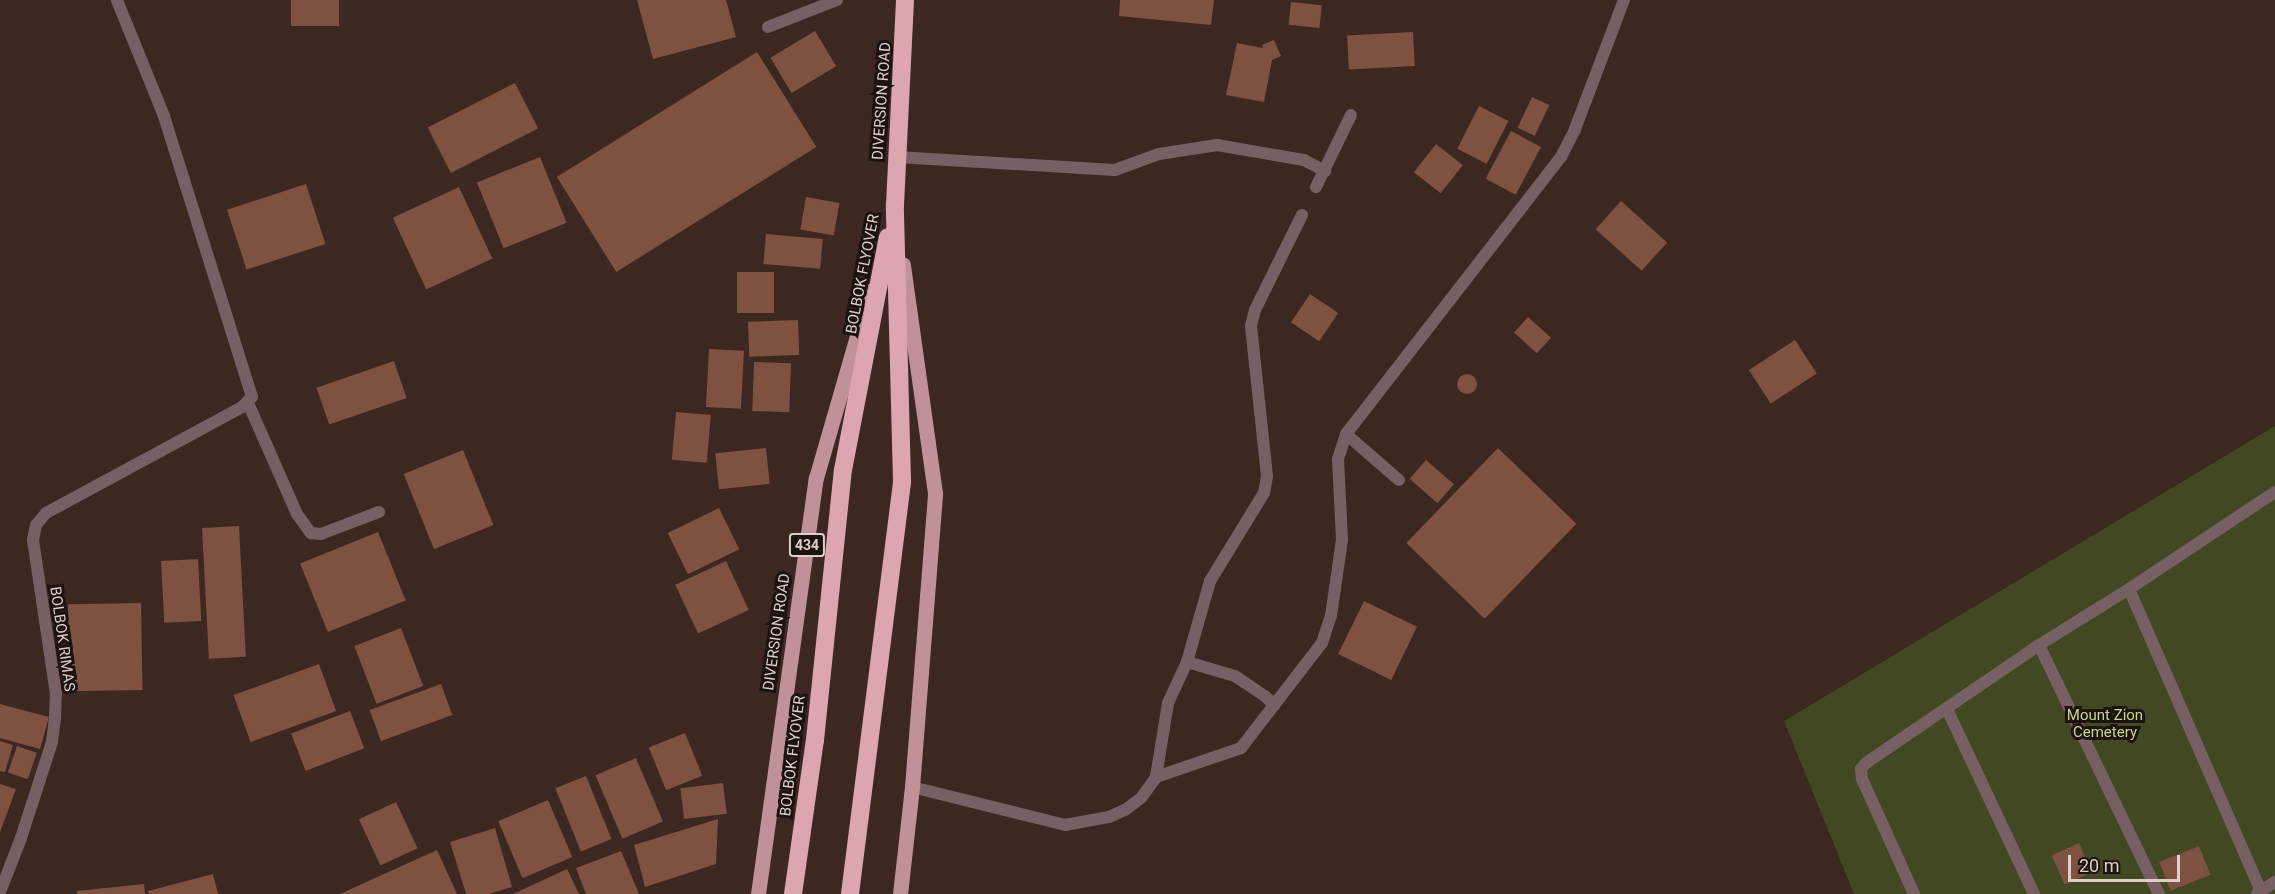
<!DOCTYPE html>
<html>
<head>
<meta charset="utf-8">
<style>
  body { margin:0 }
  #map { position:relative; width:2275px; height:894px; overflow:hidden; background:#3c2820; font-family:Roboto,sans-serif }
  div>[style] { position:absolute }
  .green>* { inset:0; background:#424822 }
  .building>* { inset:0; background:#7e5140; transform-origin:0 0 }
  .round { border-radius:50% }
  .lane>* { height:12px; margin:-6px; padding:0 6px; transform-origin:6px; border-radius:6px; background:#776063 }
  .street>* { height:12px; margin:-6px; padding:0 6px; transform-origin:6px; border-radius:6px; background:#776063 }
  .primary>* { height:15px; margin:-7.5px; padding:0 7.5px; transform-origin:7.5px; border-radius:7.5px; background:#c09298 }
  .highway>* { height:18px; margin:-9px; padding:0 9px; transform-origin:9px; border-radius:9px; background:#dda5ad }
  span { translate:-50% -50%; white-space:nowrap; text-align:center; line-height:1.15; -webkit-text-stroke:6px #1c1310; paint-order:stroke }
  .shield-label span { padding:2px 4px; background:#1c1310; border:2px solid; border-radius:4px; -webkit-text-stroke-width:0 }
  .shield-label { font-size:14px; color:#ddcfca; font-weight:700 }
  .street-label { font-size:15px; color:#ddcfca }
  .park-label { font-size:15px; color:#c8d68d }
  .scale { position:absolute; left:2068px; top:855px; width:112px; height:27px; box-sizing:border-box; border:3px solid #ddcfca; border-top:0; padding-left:8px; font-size:18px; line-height:21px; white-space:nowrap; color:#ddcfca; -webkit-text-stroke:4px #1c1310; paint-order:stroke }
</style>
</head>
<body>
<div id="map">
  <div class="green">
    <i style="clip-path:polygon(2275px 426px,2275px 894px,1854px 894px,1784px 721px)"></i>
  </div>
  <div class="building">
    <i style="left:291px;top:0;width:48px;height:26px"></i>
    <i style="clip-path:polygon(637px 0,726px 0,736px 37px,653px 59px)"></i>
    <i style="clip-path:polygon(1120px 0,1214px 0,1211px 25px,1119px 16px)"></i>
    <i style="left:1291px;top:2px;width:31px;height:23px;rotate:6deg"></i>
    <i style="left:815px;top:31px;width:41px;height:52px;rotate:59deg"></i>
    <i style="left:1413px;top:32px;width:34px;height:66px;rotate:87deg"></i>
    <i style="clip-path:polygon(1274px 40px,1281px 56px,1272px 60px,1264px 102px,1226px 95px,1237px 43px,1263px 48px,1262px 45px)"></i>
    <i style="left:757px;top:52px;width:112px;height:236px;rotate:58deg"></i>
    <i style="left:515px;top:83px;width:51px;height:98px;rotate:63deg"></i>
    <i style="left:1532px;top:97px;width:19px;height:34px;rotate:25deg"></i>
    <i style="left:1479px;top:106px;width:33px;height:48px;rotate:27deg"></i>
    <i style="left:1511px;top:131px;width:34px;height:54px;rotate:28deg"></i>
    <i style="left:1436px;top:144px;width:34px;height:36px;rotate:38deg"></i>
    <i style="left:540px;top:157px;width:71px;height:68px;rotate:68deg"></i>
    <i style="left:306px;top:184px;width:63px;height:83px;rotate:72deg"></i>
    <i style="left:459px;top:187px;width:79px;height:73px;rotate:65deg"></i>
    <i style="left:806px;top:197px;width:34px;height:33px;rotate:10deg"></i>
    <i style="left:1621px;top:201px;width:62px;height:38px;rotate:42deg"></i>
    <i style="left:766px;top:234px;width:57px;height:30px;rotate:5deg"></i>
    <i style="left:737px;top:272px;width:37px;height:41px"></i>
    <i style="left:1310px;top:294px;width:34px;height:34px;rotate:34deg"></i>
    <i style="left:1528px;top:317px;width:31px;height:21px;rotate:42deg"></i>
    <i style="left:798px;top:320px;width:35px;height:50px;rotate:88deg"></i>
    <i style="left:1795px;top:340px;width:40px;height:55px;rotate:57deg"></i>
    <i style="left:709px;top:349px;width:35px;height:58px;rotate:3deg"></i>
    <i style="left:394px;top:361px;width:39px;height:82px;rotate:71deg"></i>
    <i style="left:754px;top:362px;width:37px;height:49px;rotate:2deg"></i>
    <i class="round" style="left:1457px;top:374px;width:20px;height:20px"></i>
    <i style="left:676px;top:412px;width:35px;height:48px;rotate:5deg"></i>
    <i style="left:766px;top:448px;width:36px;height:51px;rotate:84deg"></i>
    <i style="left:1498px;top:448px;width:109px;height:132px;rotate:44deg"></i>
    <i style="left:463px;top:450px;width:81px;height:64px;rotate:68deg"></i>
    <i style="left:1426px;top:460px;width:37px;height:25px;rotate:41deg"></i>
    <i style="left:719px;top:508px;width:46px;height:57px;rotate:64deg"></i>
    <i style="left:239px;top:526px;width:131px;height:37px;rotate:87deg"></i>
    <i style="left:378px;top:532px;width:74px;height:84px;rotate:68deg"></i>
    <i style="left:198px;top:559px;width:62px;height:37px;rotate:87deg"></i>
    <i style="left:726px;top:561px;width:54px;height:56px;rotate:65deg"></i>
    <i style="left:1364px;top:601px;width:59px;height:59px;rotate:26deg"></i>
    <i style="left:141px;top:603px;width:87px;height:73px;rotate:89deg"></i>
    <i style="left:401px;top:628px;width:62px;height:50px;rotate:69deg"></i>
    <i style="left:319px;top:664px;width:50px;height:91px;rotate:70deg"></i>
    <i style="left:441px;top:684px;width:33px;height:76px;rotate:70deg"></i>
    <i style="clip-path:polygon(0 704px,49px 717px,40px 749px,0 738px)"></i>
    <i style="left:350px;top:711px;width:40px;height:63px;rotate:69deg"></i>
    <i style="left:685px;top:733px;width:46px;height:39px;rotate:68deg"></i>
    <i style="clip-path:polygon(0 741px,13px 745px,5px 772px,0 771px)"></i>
    <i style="left:17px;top:746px;width:21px;height:28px;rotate:19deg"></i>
    <i style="left:636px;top:758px;width:69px;height:44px;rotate:67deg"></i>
    <i style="left:586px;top:776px;width:68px;height:33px;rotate:68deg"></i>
    <i style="left:723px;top:783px;width:31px;height:43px;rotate:83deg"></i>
    <i style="clip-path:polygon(0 784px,16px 789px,0 832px)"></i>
    <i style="left:548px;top:800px;width:62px;height:54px;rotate:67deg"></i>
    <i style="left:396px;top:802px;width:51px;height:41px;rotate:65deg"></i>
    <i style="clip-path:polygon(718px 819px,716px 864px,645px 887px,634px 845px)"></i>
    <i style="clip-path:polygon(495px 828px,512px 887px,489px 894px,466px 894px,450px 842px)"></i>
    <i style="left:2079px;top:843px;width:32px;height:30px;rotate:66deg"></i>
    <i style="left:2199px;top:846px;width:31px;height:43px;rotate:68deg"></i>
    <i style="clip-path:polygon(437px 850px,457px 894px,340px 894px)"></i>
    <i style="clip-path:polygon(621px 851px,639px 894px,586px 894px,576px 868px)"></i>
    <i style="clip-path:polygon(567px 869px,579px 894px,513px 894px)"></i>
    <i style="clip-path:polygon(213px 874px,218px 894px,149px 894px,148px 891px)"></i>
    <i style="clip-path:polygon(144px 884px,145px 894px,77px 894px,77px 891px)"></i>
  </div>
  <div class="lane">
    <i style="left:768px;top:27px;width:74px;rotate:-21.4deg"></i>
    <i style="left:897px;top:157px;width:218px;rotate:3.4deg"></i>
    <i style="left:1115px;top:170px;width:47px;rotate:-20deg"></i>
    <i style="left:1159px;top:154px;width:59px;rotate:-8.8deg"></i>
    <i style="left:1217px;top:145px;width:88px;rotate:9.8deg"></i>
    <i style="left:1304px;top:160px;width:24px;rotate:28deg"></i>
    <i style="left:1316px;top:187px;width:80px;rotate:-64.1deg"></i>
    <i style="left:1346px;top:434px;width:70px;rotate:41deg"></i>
    <i style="left:2129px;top:589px;width:330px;rotate:66.4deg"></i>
    <i style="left:2039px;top:645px;width:276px;rotate:64.3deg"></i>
    <i style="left:1187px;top:662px;width:50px;rotate:16.3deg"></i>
    <i style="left:1235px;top:676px;width:36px;rotate:34deg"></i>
    <i style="left:1265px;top:696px;width:13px;rotate:45deg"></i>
    <i style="left:1947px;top:709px;width:204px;rotate:64.8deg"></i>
    <i style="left:1156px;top:777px;width:90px;rotate:-18.8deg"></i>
    <i style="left:1241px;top:748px;width:133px;rotate:-52.4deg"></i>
    <i style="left:1322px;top:643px;width:28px;rotate:-72deg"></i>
    <i style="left:1331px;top:616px;width:77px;rotate:-81.8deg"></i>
    <i style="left:1342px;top:540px;width:81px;rotate:-92.8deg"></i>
    <i style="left:1338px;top:459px;width:26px;rotate:-72deg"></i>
    <i style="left:1346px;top:434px;width:351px;rotate:-52.2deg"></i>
    <i style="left:1561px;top:157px;width:31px;rotate:-63deg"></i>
    <i style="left:1575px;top:129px;width:138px;rotate:-69.2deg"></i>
    <i style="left:912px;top:787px;width:158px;rotate:13.9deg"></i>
    <i style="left:1065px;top:825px;width:45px;rotate:-10.3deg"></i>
    <i style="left:1109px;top:817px;width:17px;rotate:-24deg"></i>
    <i style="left:1125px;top:810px;width:20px;rotate:-37deg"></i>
    <i style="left:1141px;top:798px;width:26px;rotate:-54deg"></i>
    <i style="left:1156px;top:777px;width:75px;rotate:-80.8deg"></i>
    <i style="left:1168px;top:703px;width:45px;rotate:-65.1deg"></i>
    <i style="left:1187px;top:662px;width:84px;rotate:-74.1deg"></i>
    <i style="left:1210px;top:581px;width:103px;rotate:-58.5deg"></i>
    <i style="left:1264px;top:493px;width:17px;rotate:-80deg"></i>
    <i style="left:1267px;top:476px;width:151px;rotate:-96.1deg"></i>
    <i style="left:1251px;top:326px;width:16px;rotate:-76deg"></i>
    <i style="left:1255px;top:310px;width:106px;rotate:-63.7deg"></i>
    <i style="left:1914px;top:894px;width:126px;rotate:-114.3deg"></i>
    <i style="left:1862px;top:779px;width:10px;rotate:-96deg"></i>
    <i style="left:1861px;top:769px;width:8px;rotate:-50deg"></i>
    <i style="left:1866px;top:763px;width:209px;rotate:-34.3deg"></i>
    <i style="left:2039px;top:645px;width:106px;rotate:-31.9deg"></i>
    <i style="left:2129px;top:589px;width:175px;rotate:-33.6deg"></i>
    <i style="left:2257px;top:894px;width:22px;rotate:-34deg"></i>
  </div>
  <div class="street">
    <i style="left:248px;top:403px;width:121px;rotate:66.2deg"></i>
    <i style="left:297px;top:514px;width:24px;rotate:54deg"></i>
    <i style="left:311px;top:533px;width:10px;rotate:6deg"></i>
    <i style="left:321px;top:534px;width:62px;rotate:-20.8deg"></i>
    <i style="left:0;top:892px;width:58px;rotate:-68.7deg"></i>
    <i style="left:21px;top:838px;width:101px;rotate:-72.1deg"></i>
    <i style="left:52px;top:742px;width:24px;rotate:-83deg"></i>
    <i style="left:55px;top:718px;width:24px;rotate:-88deg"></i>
    <i style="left:56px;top:694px;width:156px;rotate:-98.5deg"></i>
    <i style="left:33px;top:540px;width:15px;rotate:-79deg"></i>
    <i style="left:36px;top:525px;width:16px;rotate:-50deg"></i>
    <i style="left:46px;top:513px;width:223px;rotate:-28.4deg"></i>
    <i style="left:242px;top:407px;width:14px;rotate:-45deg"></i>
    <i style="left:252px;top:397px;width:294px;rotate:-107.4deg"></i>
    <i style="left:164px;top:116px;width:125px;rotate:-112.1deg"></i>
  </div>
  <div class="primary">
    <i style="left:758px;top:894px;width:420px;rotate:-82.1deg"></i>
    <i style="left:816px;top:478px;width:195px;rotate:-73.9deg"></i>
    <i style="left:900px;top:894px;width:108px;rotate:-83.6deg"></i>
    <i style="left:912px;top:787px;width:295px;rotate:-85.5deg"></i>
    <i style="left:935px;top:493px;width:231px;rotate:-98deg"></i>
  </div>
  <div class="highway">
    <i style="left:793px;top:894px;width:156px;rotate:-81.9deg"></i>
    <i style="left:815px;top:740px;width:271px;rotate:-84.1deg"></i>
    <i style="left:843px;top:470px;width:237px;rotate:-79.1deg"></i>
    <i style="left:850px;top:894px;width:416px;rotate:-82.8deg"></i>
    <i style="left:902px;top:481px;width:276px;rotate:-91.5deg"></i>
    <i style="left:895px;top:205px;width:205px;rotate:-87.2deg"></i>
  </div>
  <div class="shield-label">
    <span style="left:807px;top:545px">434</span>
  </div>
  <div class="street-label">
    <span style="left:882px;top:101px;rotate:-86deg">DIVERSION ROAD</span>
    <span style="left:863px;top:274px;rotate:-79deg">BOLBOK FLYOVER</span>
    <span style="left:777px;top:632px;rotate:-82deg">DIVERSION ROAD</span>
    <span style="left:62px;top:639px;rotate:82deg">BOLBOK RIMAS</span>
    <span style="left:793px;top:756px;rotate:-83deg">BOLBOK FLYOVER</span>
  </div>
  <div class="park-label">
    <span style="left:2105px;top:724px">Mount Zion<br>Cemetery</span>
  </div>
  <div class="scale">20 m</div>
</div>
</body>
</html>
